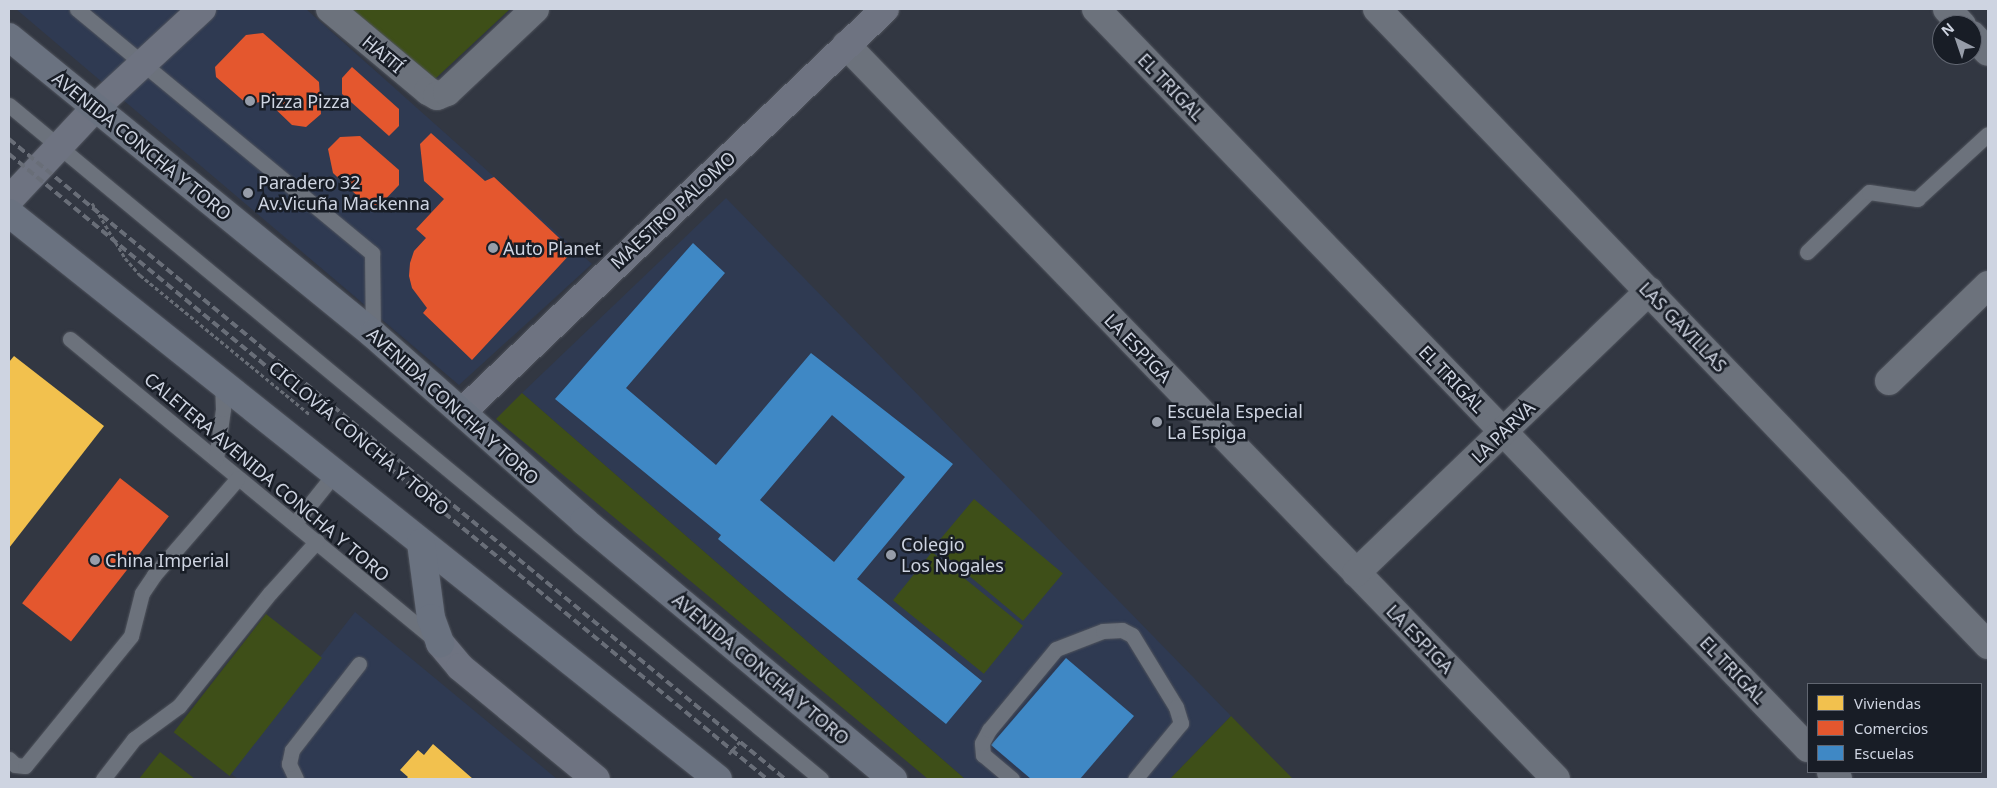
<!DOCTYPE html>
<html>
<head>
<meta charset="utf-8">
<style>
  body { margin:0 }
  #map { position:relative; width:1997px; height:788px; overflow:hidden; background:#323742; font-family:"Noto Sans",sans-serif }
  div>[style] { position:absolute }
  .built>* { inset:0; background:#2f3a52 }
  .green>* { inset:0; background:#3e4f18; transform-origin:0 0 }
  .homes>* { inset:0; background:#f2c14e }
  .shops>* { inset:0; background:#e4572e; transform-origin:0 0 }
  .schools>* { inset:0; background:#3f88c5 }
  .path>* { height:3px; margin-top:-1.5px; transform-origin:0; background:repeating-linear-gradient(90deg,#686d76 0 4px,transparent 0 6.5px) }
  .roads { filter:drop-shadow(0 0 1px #50545d) drop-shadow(0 0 1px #50545d) }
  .lane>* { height:15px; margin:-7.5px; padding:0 7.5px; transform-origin:7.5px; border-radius:7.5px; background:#6c727c }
  .street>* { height:28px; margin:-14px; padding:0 14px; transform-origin:14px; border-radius:14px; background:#6c727c }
  .secondary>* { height:28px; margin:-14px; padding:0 14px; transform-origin:14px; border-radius:14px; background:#6e7381 }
  .primary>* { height:28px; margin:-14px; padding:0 14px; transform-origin:14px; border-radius:14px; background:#6a7280 }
  .rail>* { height:4px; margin-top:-2px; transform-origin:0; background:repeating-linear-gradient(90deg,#696e78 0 8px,transparent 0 12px) }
  .dots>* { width:14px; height:14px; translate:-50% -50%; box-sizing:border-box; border:2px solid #181d26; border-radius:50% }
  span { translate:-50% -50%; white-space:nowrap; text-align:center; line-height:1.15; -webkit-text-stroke:5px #181d26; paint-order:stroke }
  .street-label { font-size:18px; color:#ced4e1 }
  .poi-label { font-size:18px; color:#ced4e1 }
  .left { translate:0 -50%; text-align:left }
  .frame { position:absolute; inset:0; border:10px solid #ced4e1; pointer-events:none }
  .legend { position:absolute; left:1807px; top:683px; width:175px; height:90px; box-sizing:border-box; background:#181d26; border:1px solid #616671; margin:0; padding:6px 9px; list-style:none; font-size:15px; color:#ced4e1 }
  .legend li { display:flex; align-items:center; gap:10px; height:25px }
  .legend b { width:25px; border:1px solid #616671 }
  .north { position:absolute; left:1932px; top:15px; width:50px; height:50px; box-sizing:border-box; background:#181d26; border:1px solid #616671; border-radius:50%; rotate:319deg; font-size:14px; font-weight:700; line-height:20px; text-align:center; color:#ced4e1 }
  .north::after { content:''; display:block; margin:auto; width:18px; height:22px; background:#979da9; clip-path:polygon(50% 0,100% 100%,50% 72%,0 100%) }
</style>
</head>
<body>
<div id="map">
  <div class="built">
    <i style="clip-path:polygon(16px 9px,306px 9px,592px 264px,459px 385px)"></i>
    <i style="clip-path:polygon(726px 198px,1231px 716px,1170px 779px,965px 779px,522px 393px)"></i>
    <i style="clip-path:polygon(355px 612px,557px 779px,238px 779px,230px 773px)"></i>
  </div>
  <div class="green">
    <i style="clip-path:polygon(349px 9px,510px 9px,435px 79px)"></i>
    <i style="clip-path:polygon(522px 393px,965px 779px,928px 779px,496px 419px)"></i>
    <i style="left:974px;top:499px;width:116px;height:62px;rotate:40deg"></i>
    <i style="left:932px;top:552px;width:117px;height:62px;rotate:39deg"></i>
    <i style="left:266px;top:614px;width:71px;height:150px;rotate:38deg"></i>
    <i style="clip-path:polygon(1231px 716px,1293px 779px,1170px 779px)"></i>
    <i style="clip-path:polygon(160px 752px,195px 779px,139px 779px)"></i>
  </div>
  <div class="homes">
    <i style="clip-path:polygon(14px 356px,104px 426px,9px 548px,9px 362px)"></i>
    <i style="clip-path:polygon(433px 744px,473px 779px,406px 779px,408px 777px,400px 770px,418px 750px,424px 755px)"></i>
  </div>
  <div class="shops">
    <i style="clip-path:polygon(263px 33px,319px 82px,321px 114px,306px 127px,292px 125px,267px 101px,247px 104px,216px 77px,215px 67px,246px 35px)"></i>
    <i style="clip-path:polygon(352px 67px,399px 109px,399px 126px,389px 136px,342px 94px,342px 78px)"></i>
    <i style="clip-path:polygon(431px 133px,485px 181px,494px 177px,573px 251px,472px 360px,423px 313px,427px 308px,412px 288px,409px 276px,410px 263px,414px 251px,426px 238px,416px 229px,444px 199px,424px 181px,420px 144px)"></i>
    <i style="clip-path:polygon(360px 136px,399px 170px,399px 185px,380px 205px,367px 205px,333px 173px,328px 149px,340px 137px)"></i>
    <i style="left:120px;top:478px;width:62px;height:159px;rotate:38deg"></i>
  </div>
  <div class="schools">
    <i style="clip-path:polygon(evenodd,693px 243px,725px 273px,626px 388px,716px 465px,811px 353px,953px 464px,857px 579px,982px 681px,946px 724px,787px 596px,718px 539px,721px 535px,555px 399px,693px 243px,832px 415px,905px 477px,834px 562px,760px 500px,832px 415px)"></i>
    <i style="clip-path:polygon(1066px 658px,1134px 716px,1080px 779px,1031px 779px,991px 745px)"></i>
  </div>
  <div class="path">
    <i style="left:92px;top:203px;width:64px;rotate:59deg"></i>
    <i style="left:125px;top:258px;width:23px;rotate:49deg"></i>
    <i style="left:140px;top:275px;width:219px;rotate:39.4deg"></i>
    <i style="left:729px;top:754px;width:18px;rotate:-49deg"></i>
  </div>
  <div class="roads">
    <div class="lane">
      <i style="left:77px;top:9px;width:383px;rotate:39.6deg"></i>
      <i style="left:372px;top:253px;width:81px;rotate:89.3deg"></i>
      <i style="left:9px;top:105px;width:1055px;rotate:39.69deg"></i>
      <i style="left:1807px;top:252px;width:86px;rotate:-44.1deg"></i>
      <i style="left:1869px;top:192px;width:49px;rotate:8.3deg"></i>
      <i style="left:1917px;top:199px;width:96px;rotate:-42.5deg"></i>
      <i style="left:70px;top:339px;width:472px;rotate:39.5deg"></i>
      <i style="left:216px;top:459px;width:50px;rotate:-82deg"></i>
      <i style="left:223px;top:409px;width:27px;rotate:-92deg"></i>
      <i style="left:295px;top:523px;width:64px;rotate:-51.3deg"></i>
      <i style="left:9px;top:759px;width:8px;rotate:45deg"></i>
      <i style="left:15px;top:765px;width:10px;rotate:6deg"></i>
      <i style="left:25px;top:766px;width:168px;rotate:-50.8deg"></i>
      <i style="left:131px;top:636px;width:44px;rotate:-75.7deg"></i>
      <i style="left:142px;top:593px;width:22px;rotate:-56deg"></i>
      <i style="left:154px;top:575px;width:128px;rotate:-49.1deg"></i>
      <i style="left:103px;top:779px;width:51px;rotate:-52.2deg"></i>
      <i style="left:134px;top:739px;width:56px;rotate:-36.3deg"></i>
      <i style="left:179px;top:706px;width:145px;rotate:-51.2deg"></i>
      <i style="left:270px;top:593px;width:70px;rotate:-47.9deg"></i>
      <i style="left:296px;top:779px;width:17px;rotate:-115deg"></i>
      <i style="left:289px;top:764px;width:14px;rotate:-78deg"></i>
      <i style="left:292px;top:750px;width:109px;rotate:-52.1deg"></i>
      <i style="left:1012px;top:779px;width:38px;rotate:-140deg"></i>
      <i style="left:983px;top:755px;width:12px;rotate:-95deg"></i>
      <i style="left:982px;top:743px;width:15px;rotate:-62deg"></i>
      <i style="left:989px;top:730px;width:105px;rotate:-50.4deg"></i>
      <i style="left:1056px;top:649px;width:50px;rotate:-21deg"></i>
      <i style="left:1103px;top:631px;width:19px;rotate:-3deg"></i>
      <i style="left:1122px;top:630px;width:11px;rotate:27deg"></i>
      <i style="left:1132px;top:635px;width:84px;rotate:58.6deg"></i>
      <i style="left:1176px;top:707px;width:17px;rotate:73deg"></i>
      <i style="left:1181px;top:723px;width:72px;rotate:129.4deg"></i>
    </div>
    <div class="street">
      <i style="left:330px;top:9px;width:128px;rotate:39.9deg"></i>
      <i style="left:428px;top:91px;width:10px;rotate:29deg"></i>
      <i style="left:437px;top:96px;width:11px;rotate:-22deg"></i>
      <i style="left:447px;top:92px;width:121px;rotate:-43.3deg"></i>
      <i style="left:1096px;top:9px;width:1026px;rotate:46.07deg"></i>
      <i style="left:1377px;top:9px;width:882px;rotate:46.15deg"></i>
      <i style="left:1947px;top:9px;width:22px;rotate:47deg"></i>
      <i style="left:1972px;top:35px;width:23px;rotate:47deg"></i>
      <i style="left:846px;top:45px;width:1021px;rotate:45.95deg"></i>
      <i style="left:1889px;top:381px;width:138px;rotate:-44.1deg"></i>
      <i style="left:1356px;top:573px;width:407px;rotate:-43.9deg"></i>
      <i style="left:1831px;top:772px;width:10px;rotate:45deg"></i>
    </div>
    <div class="secondary">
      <i style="left:9px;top:200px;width:126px;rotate:-46.9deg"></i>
      <i style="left:95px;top:108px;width:146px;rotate:-42.8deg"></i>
      <i style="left:462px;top:412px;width:584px;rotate:-43.61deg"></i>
      <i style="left:440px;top:643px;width:31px;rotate:50deg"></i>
      <i style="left:460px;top:667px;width:176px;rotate:39.5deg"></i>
    </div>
    <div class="primary">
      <i style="left:9px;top:37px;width:470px;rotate:39.2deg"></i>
      <i style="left:373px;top:334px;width:282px;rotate:41.5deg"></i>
      <i style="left:584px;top:521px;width:403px;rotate:39.9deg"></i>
      <i style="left:9px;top:213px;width:907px;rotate:38.6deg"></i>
      <i style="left:421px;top:543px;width:76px;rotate:82.4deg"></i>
      <i style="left:431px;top:618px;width:27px;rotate:70deg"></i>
    </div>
  </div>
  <div class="rail">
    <i style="left:9px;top:139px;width:1006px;rotate:39.51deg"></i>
    <i style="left:9px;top:154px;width:982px;rotate:39.51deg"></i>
  </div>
  <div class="dots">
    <i style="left:250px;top:101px;background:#979da9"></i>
    <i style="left:248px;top:193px;background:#979da9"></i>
    <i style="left:493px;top:248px;background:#979da9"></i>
    <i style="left:1157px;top:422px;background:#979da9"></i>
    <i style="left:891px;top:555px;background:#979da9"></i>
    <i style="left:95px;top:560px;background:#979da9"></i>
  </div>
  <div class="street-label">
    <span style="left:383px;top:54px;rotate:40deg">HAITÍ</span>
    <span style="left:1171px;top:87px;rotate:46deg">EL TRIGAL</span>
    <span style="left:142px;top:146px;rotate:39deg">AVENIDA CONCHA Y TORO</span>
    <span style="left:673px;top:210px;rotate:-43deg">MAESTRO PALOMO</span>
    <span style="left:1683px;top:327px;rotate:46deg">LAS GAVILLAS</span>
    <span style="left:1138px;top:348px;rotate:46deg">LA ESPIGA</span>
    <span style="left:1452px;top:379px;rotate:46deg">EL TRIGAL</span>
    <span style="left:453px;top:406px;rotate:42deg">AVENIDA CONCHA Y TORO</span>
    <span style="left:1503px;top:432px;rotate:-44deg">LA PARVA</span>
    <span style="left:359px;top:438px;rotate:40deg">CICLOVÍA CONCHA Y TORO</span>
    <span style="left:267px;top:477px;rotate:40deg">CALETERA AVENIDA CONCHA Y TORO</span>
    <span style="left:1420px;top:639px;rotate:46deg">LA ESPIGA</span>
    <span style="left:761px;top:669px;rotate:40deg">AVENIDA CONCHA Y TORO</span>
    <span style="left:1733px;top:670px;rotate:46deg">EL TRIGAL</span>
  </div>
  <div class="poi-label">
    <span class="left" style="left:260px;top:101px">Pizza Pizza</span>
    <span class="left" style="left:258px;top:193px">Paradero 32<br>Av.Vicuña Mackenna</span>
    <span class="left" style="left:503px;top:248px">Auto Planet</span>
    <span class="left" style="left:1167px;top:422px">Escuela Especial<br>La Espiga</span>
    <span class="left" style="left:901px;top:555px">Colegio<br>Los Nogales</span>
    <span class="left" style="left:105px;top:560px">China Imperial</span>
  </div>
  <div class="frame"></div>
  <ul class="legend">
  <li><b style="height:14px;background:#f2c14e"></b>Viviendas</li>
  <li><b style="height:14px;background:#e4572e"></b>Comercios</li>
  <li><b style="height:14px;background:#3f88c5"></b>Escuelas</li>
  </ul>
  <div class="north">N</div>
</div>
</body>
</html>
